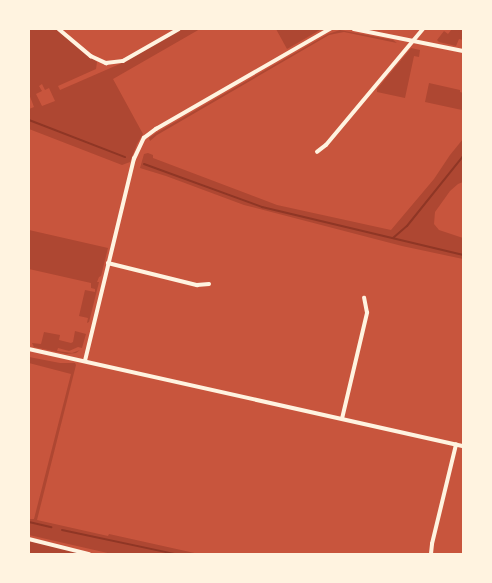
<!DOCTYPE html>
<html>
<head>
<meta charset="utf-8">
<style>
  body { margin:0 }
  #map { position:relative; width:492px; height:583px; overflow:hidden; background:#c8553d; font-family:Inter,sans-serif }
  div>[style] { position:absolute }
  .green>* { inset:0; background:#ae4732 }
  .stream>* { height:2px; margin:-1px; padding:0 1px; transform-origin:1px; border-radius:1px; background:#8f3625 }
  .minor>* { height:3.5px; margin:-1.75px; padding:0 1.75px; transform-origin:1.75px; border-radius:1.75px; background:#fff3e0 }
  span { translate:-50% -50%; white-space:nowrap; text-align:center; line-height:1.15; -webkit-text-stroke:3px #fff3e0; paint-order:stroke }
  .frame { position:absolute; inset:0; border:30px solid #fff3e0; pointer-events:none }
</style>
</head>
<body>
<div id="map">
  <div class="green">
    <i style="clip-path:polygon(evenodd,29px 29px,55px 29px,97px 62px,96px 69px,58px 86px,60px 90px,122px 63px,181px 29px,200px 29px,113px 79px,143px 134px,137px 144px,130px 162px,122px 165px,29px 129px,29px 109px,34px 107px,29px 94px,29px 29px,42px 84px,45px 90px,49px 88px,55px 101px,42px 106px,36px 94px,42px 91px,39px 86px,42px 84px)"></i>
    <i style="clip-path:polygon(276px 29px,315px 29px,320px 30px,287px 49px)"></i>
    <i style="clip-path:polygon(452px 29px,463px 29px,463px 40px,459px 39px,456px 46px,439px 42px,437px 40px,444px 31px,448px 34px)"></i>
    <i style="clip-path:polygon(340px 30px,393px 40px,397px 43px,344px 32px,329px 35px,157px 135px,150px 141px,149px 138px,156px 133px,328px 34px)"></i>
    <i style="clip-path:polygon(411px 48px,420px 50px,419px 57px,414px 56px,405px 98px,377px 92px,377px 89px)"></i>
    <i style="clip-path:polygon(429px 83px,460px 90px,460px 92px,463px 93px,462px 110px,425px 102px)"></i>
    <i style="clip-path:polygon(463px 139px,463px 182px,458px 184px,450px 191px,435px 212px,434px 224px,439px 230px,463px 238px,463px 259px,402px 246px,244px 205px,166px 176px,140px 168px,144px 154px,148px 153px,153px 155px,153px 158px,277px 205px,391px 230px,434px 179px,450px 155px)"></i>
    <i style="clip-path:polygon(29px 230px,108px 248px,101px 276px,99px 277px,97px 282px,99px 282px,89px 322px,87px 323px,88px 318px,79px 316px,85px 290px,95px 292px,95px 289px,91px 288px,91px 283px,29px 269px)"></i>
    <i style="clip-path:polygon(75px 331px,86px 334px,82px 348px,78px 347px,69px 351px,58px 348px,57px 351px,72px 353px,80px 350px,76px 353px,67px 354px,34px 347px,32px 343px,41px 344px,44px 332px,60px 335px,59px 340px,71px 343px,73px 342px)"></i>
    <i style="clip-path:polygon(29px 357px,60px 363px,75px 363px,76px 365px,37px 520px,108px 536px,109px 534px,199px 554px,112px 554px,29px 535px,29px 519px,34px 519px,71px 374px,29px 363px)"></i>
    <i style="clip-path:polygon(29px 541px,77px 552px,75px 554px,29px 554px)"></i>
  </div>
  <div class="stream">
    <i style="left:29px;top:120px;width:103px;rotate:21.1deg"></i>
    <i style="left:144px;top:164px;width:126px;rotate:20deg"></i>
    <i style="left:262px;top:207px;width:207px;rotate:13.4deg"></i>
    <i style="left:393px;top:238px;width:18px;rotate:-41deg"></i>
    <i style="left:407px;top:226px;width:90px;rotate:-51.3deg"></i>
    <i style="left:29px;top:522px;width:23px;rotate:13deg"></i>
    <i style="left:62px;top:530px;width:116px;rotate:12deg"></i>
  </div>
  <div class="minor">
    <i style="left:59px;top:29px;width:42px;rotate:40.2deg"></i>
    <i style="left:91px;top:56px;width:17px;rotate:25deg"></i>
    <i style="left:106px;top:63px;width:17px;rotate:-7deg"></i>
    <i style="left:123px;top:61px;width:64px;rotate:-29.7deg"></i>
    <i style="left:354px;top:29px;width:111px;rotate:11.4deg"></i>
    <i style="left:317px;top:152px;width:11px;rotate:-38deg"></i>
    <i style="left:326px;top:145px;width:151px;rotate:-50.1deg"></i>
    <i style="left:108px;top:263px;width:92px;rotate:13.9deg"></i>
    <i style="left:197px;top:285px;width:12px;rotate:-5deg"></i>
    <i style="left:29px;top:349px;width:445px;rotate:12.6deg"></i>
    <i style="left:85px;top:361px;width:208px;rotate:-76.4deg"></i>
    <i style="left:134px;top:159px;width:23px;rotate:-65deg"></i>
    <i style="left:144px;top:138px;width:15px;rotate:-37deg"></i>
    <i style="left:156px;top:129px;width:201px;rotate:-29.9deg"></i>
    <i style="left:342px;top:419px;width:109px;rotate:-76.7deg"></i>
    <i style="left:367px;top:313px;width:15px;rotate:-101deg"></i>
    <i style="left:29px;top:539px;width:62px;rotate:14deg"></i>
    <i style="left:431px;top:554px;width:10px;rotate:-84deg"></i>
    <i style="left:432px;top:544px;width:102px;rotate:-76.4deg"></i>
  </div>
  <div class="frame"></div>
</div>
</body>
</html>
